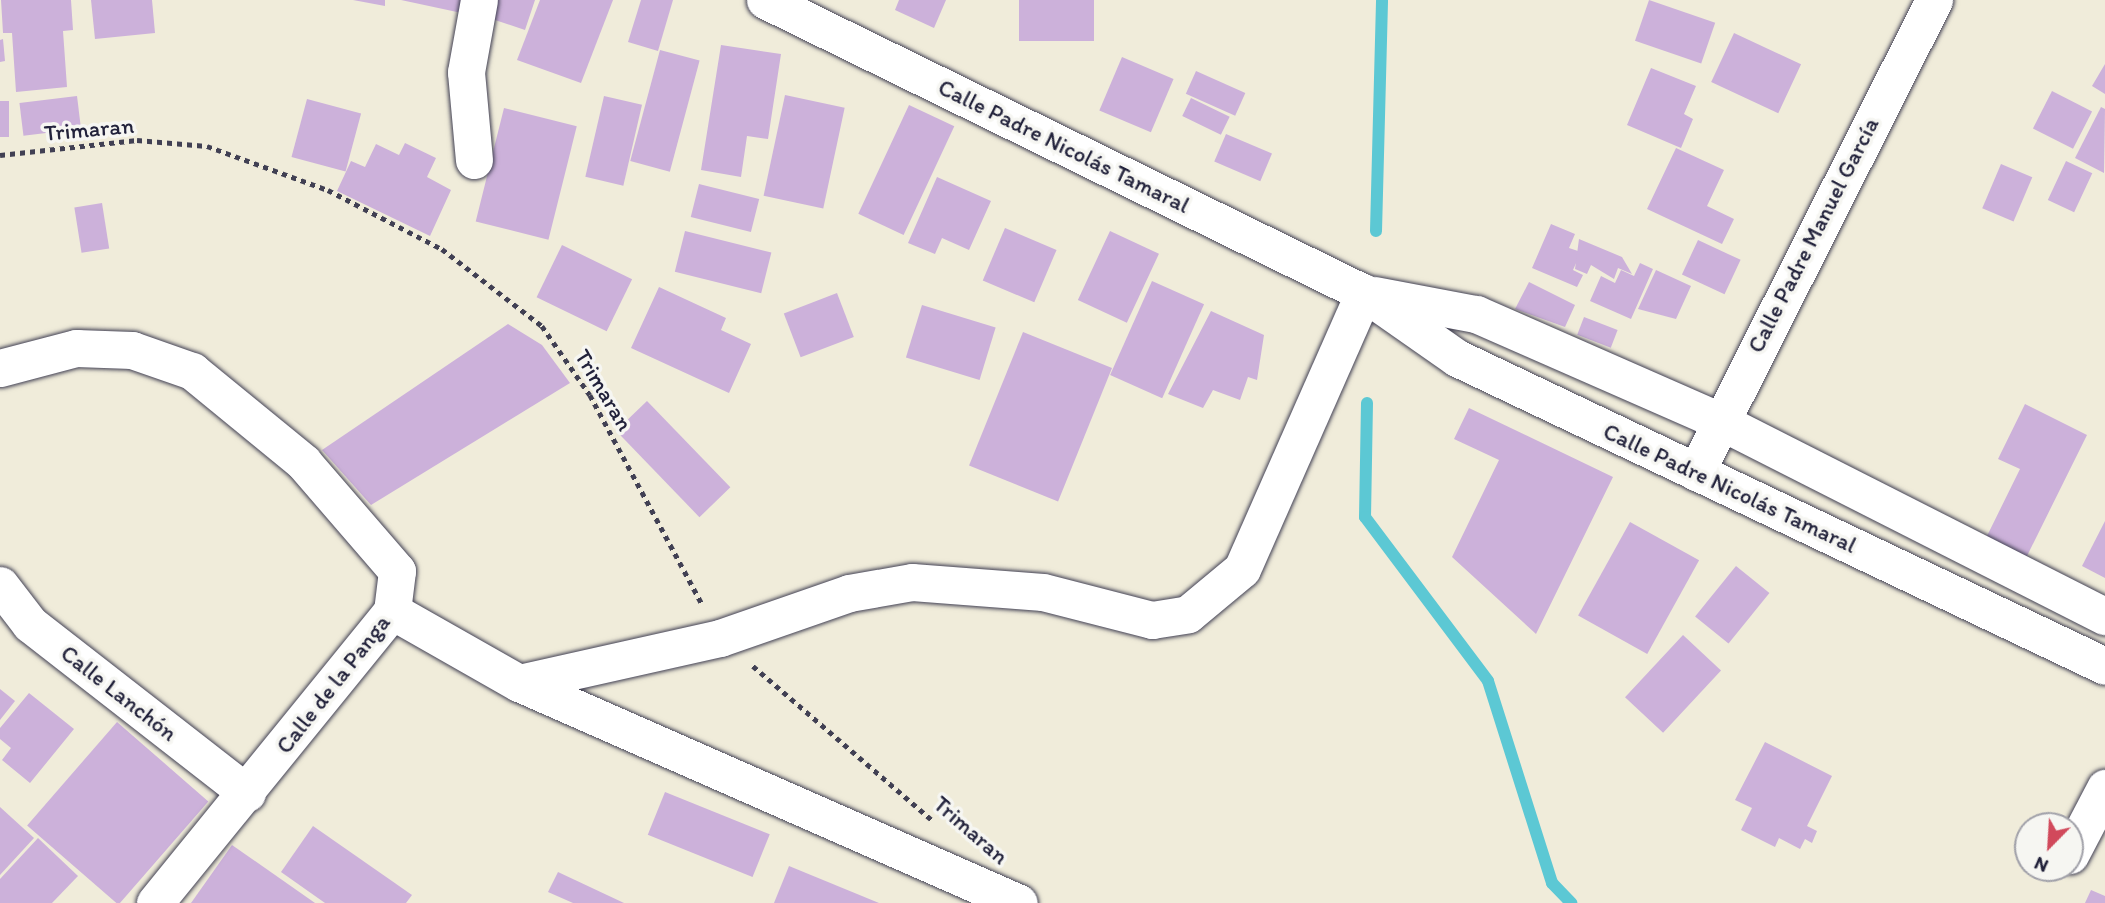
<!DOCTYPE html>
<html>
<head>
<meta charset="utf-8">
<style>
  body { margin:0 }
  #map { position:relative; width:2105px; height:903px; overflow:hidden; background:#f0ecda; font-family:Itim,sans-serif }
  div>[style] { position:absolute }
  .stream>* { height:12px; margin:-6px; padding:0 6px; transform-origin:6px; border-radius:6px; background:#5cc8d4 }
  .building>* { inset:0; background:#ccb1da; transform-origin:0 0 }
  .path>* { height:4.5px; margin-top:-2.25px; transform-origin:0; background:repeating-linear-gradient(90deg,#414053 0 5px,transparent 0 10px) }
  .roads { filter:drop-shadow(0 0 2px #414053) drop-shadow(0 0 2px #414053) }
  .street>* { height:37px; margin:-18.5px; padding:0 18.5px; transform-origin:18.5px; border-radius:18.5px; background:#fff }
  span { translate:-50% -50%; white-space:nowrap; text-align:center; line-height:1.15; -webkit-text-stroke:7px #f6f6f2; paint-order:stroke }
  .street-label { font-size:23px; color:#22223b }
  .north { position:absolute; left:2014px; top:812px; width:70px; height:70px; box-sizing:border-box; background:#f6f6f2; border:2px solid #a1a1a9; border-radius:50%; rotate:204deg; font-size:19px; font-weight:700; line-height:28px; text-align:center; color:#22223b }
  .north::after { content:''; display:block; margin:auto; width:24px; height:32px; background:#d1495b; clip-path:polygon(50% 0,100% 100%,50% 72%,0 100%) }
</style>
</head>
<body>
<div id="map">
  <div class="stream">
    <i style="left:1376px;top:231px;width:231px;rotate:-88.5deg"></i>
    <i style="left:1367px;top:403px;width:114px;rotate:91deg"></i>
    <i style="left:1365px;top:517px;width:205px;rotate:53.1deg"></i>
    <i style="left:1488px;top:681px;width:212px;rotate:72.4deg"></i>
    <i style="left:1552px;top:883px;width:28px;rotate:46deg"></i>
  </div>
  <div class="building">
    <i style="clip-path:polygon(1px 0,71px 0,73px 30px,63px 31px,67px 87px,16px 92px,12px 33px,3px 33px)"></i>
    <i style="clip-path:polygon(91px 0,152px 0,155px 33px,95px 39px)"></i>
    <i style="clip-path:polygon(353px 0,385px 0,385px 6px)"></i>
    <i style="clip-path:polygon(401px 0,473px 0,471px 15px)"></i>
    <i style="clip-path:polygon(486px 0,535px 0,525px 30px,480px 15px)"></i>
    <i style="clip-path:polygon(540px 0,613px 0,581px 83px,517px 60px)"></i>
    <i style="clip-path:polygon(641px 0,673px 0,658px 51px,628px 42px)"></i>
    <i style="clip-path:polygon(899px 0,946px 0,934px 28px,895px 10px)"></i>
    <i style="left:1019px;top:0;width:75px;height:41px"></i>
    <i style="left:1649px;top:0;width:70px;height:43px;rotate:19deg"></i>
    <i style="left:1734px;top:33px;width:74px;height:54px;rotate:25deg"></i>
    <i style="clip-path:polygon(3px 39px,5px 61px,0 62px,0 40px)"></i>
    <i style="clip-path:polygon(721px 45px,781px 54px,768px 139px,747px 136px,741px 177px,701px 170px)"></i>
    <i style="left:660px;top:50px;width:41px;height:115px;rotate:15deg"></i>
    <i style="left:1122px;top:57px;width:56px;height:58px;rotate:23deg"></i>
    <i style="clip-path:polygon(2105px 64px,2105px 94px,2092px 86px)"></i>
    <i style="clip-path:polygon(1651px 68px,1696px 86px,1684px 114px,1693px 119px,1681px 148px,1627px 125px)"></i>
    <i style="left:1196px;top:71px;width:54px;height:25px;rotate:24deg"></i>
    <i style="left:2052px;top:91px;width:45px;height:42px;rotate:27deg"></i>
    <i style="left:785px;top:95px;width:61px;height:103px;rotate:12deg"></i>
    <i style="left:77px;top:96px;width:33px;height:58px;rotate:83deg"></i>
    <i style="left:604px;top:96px;width:39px;height:83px;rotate:13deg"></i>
    <i style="left:1191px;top:98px;width:43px;height:20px;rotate:26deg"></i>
    <i style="left:307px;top:99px;width:56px;height:60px;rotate:15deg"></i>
    <i style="left:0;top:101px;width:9px;height:36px"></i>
    <i style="left:909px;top:105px;width:50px;height:120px;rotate:25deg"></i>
    <i style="clip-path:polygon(2101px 107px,2105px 109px,2104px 173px,2075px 158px)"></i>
    <i style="left:504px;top:108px;width:75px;height:117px;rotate:14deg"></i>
    <i style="left:1226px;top:134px;width:50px;height:30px;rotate:23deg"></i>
    <i style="clip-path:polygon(405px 143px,436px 158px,427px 177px,451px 190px,430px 236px,337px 191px,351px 161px,365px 167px,376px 144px,399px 155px)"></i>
    <i style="clip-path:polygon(1676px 148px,1724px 170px,1707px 206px,1734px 219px,1722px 244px,1647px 209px)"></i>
    <i style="left:2066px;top:161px;width:29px;height:43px;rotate:25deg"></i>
    <i style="left:2001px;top:164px;width:34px;height:48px;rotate:23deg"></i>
    <i style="clip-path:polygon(937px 177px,991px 201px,969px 250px,942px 238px,935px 254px,908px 243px)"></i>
    <i style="left:699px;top:184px;width:62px;height:34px;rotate:14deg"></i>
    <i style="left:102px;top:203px;width:46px;height:28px;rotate:81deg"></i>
    <i style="clip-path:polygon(1551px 224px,1575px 234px,1569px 248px,1581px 252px,1573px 270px,1583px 275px,1577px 287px,1532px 268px)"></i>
    <i style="left:1005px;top:228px;width:56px;height:57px;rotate:23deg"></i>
    <i style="left:685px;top:231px;width:89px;height:42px;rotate:14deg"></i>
    <i style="left:1110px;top:231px;width:54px;height:76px;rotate:25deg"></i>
    <i style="clip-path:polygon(1579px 239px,1622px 257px,1632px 274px,1618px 268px,1614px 279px,1591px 265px,1587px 274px,1575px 269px)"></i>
    <i style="left:1698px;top:240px;width:47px;height:38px;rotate:25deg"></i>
    <i style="left:562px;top:245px;width:78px;height:58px;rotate:26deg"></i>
    <i style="clip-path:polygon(1640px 263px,1653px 269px,1631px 319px,1590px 301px,1601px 276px,1615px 283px,1621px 270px,1634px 276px)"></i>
    <i style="clip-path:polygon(1656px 270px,1691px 286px,1676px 319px,1638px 309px)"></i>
    <i style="left:1152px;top:281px;width:57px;height:103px;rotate:24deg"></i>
    <i style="clip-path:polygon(1529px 282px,1575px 305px,1565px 327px,1515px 309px)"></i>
    <i style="clip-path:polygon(659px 287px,726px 318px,721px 330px,751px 344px,729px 393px,631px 348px)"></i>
    <i style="left:837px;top:293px;width:47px;height:57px;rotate:69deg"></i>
    <i style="left:922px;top:305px;width:77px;height:55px;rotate:17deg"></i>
    <i style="clip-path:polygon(1211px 311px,1264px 335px,1257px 380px,1248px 377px,1240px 400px,1213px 390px,1203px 408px,1168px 394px)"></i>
    <i style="left:1584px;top:317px;width:36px;height:19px;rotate:21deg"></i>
    <i style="clip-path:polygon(508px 324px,542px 345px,570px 383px,371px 505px,322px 450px)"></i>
    <i style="left:1023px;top:332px;width:96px;height:144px;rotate:22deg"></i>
    <i style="left:647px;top:401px;width:120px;height:43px;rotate:46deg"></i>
    <i style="clip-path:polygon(2025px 404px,2087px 435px,2026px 558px,1986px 538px,2020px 469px,1998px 459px)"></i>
    <i style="clip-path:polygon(1469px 408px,1613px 477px,1536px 634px,1452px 557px,1499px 460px,1454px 439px)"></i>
    <i style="clip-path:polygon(2105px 521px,2105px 578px,2082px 566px)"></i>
    <i style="left:1630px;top:522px;width:79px;height:107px;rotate:29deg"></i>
    <i style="left:1736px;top:566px;width:43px;height:65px;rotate:39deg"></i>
    <i style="left:1683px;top:635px;width:52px;height:85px;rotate:43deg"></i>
    <i style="clip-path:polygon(0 689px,15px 701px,0 720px)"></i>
    <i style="clip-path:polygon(29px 693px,74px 729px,30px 783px,2px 760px,11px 748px,0 739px,0 728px)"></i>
    <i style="left:117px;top:722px;width:121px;height:137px;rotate:41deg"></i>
    <i style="clip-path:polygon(1765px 742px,1832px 776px,1807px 826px,1817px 831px,1812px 843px,1805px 839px,1800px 849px,1779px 838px,1775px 847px,1741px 830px,1752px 808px,1735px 800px)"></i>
    <i style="left:665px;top:792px;width:113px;height:46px;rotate:22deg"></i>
    <i style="clip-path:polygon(0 807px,34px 838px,0 875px)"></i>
    <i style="clip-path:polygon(313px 826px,412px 895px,406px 903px,325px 903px,281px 872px)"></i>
    <i style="clip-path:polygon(38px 838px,78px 876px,52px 903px,0 903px,0 879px)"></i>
    <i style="clip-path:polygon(232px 845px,315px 903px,191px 903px)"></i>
    <i style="clip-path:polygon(789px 866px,879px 903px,774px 903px)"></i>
    <i style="clip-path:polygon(558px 872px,624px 903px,573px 903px,548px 892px)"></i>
    <i style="clip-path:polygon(2091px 890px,2105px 896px,2105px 903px,2085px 903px)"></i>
  </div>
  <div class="path">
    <i style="left:0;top:155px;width:138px;rotate:-6.2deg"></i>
    <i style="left:137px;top:140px;width:70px;rotate:4.9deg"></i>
    <i style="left:207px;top:146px;width:129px;rotate:20deg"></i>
    <i style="left:328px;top:190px;width:128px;rotate:27.4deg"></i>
    <i style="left:442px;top:249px;width:126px;rotate:37.6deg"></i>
    <i style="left:542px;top:326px;width:84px;rotate:55.2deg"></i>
    <i style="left:590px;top:395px;width:237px;rotate:61.8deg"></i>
    <i style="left:753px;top:666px;width:236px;rotate:40.7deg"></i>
  </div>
  <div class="roads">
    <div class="street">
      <i style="left:765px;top:0;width:667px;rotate:26.07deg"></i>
      <i style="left:1364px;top:293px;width:113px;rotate:35deg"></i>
      <i style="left:1457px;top:358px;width:717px;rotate:25.42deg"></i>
      <i style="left:474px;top:160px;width:88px;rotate:-95.2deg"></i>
      <i style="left:466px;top:72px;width:73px;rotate:-79.8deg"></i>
      <i style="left:1375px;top:295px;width:103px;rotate:10.7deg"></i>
      <i style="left:1476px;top:314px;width:264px;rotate:23.7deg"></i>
      <i style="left:1718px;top:420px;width:434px;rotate:26.9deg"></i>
      <i style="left:0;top:368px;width:79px;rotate:-14.7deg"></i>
      <i style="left:76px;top:348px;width:56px;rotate:2deg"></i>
      <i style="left:132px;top:350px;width:64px;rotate:19.3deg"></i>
      <i style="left:192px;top:371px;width:144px;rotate:39.3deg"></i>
      <i style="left:303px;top:462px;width:144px;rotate:49.2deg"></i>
      <i style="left:397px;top:571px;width:40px;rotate:97.1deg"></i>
      <i style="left:392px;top:611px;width:376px;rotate:129.1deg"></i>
      <i style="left:1696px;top:472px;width:529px;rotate:-63.24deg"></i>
      <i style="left:0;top:585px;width:49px;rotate:52.4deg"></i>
      <i style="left:30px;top:624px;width:275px;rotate:37.9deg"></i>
      <i style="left:392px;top:611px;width:146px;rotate:29.6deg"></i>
      <i style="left:519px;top:683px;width:206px;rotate:-12.6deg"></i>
      <i style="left:720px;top:638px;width:137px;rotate:-19.2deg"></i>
      <i style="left:849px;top:593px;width:64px;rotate:-9.9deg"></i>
      <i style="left:912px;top:582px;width:131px;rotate:4.4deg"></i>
      <i style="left:1043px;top:592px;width:113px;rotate:14.4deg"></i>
      <i style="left:1152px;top:620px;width:36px;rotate:-9deg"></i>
      <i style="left:1188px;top:614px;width:70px;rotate:-39.8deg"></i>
      <i style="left:1242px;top:569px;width:302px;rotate:-66.2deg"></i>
      <i style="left:519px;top:683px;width:546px;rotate:23.75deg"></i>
      <i style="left:2070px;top:855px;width:76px;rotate:-62.4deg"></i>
    </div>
  </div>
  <div class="street-label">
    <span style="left:89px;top:129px;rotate:-5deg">Trimaran</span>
    <span style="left:1064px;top:146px;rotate:26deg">Calle Padre Nicolás Tamaral</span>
    <span style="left:1813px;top:235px;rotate:-63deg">Calle Padre Manuel García</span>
    <span style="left:604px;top:390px;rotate:59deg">Trimaran</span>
    <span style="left:1730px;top:488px;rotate:25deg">Calle Padre Nicolás Tamaral</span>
    <span style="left:333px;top:684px;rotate:-52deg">Calle de la Panga</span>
    <span style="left:119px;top:693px;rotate:38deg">Calle Lanchón</span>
    <span style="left:971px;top:830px;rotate:41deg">Trimaran</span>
  </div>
  <div class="north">N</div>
</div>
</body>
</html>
